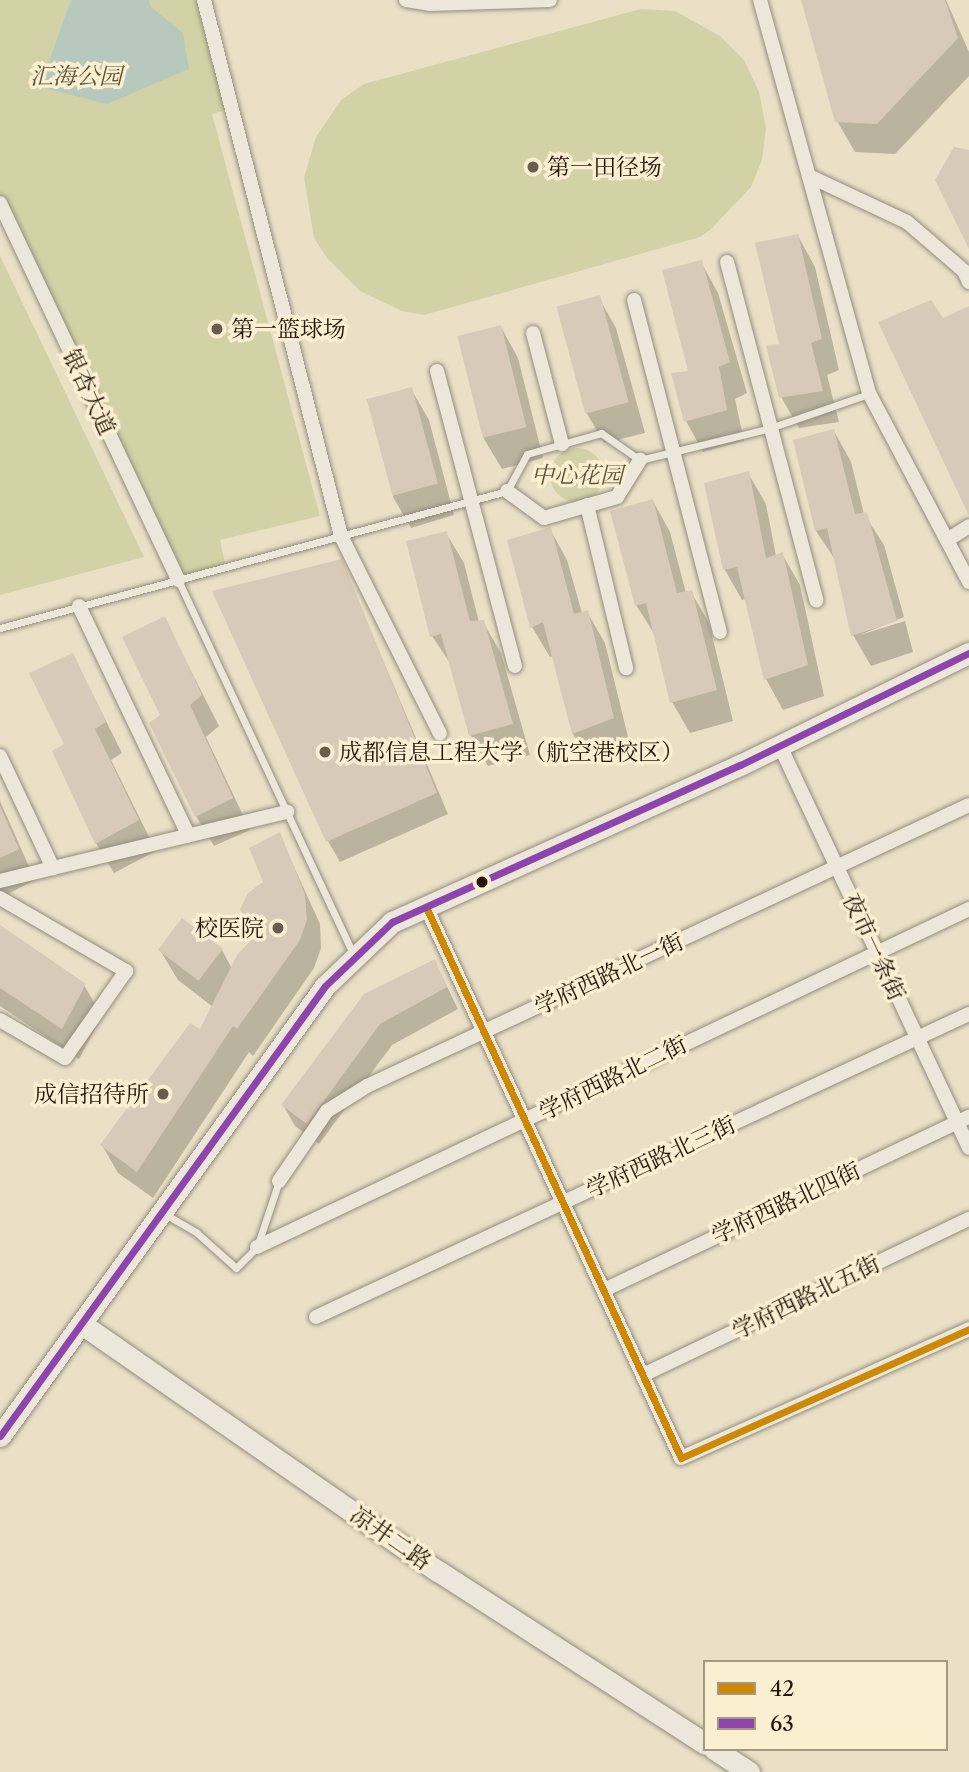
<!DOCTYPE html>
<html>
<head>
<meta charset="utf-8">
<style>
  body { margin:0 }
  #map { position:relative; width:969px; height:1772px; overflow:hidden; background:#e9e0c6; font-family:"Libre Caslon Text","Noto Serif SC",serif }
  div>[style] { position:absolute }
  .green>* { inset:0; background:#d3d1a6 }
  .round { border-radius:50% }
  .water>* { inset:0; background:#b7c8bc }
  .shadow>* { inset:0; background:#0003 }
  .building>* { inset:0; background:#d8cab8; transform-origin:0 0 }
  .roads { filter:drop-shadow(0 0 2px #948d7e) drop-shadow(0 0 2px #948d7e) }
  .lane>* { height:7px; margin:-3.5px; padding:0 3.5px; transform-origin:3.5px; border-radius:3.5px; background:#ece7da }
  .street>* { height:14px; margin:-7px; padding:0 7px; transform-origin:7px; border-radius:7px; background:#ece7da }
  .secondary>* { height:21px; margin:-10.5px; padding:0 10.5px; transform-origin:10.5px; border-radius:10.5px; background:#ece7da }
  .bus-1>* { height:7px; margin:-3.5px; padding:0 3.5px; transform-origin:3.5px; border-radius:3.5px; background:#cd8903 }
  .bus-2>* { height:7px; margin:-3.5px; padding:0 3.5px; transform-origin:3.5px; border-radius:3.5px; background:#8e44ad }
  .dots>* { width:19px; height:19px; translate:-50% -50%; box-sizing:border-box; border:4px solid #faefd0; border-radius:50% }
  span { translate:-50% -50%; white-space:nowrap; text-align:center; line-height:1.15; -webkit-text-stroke:7px #faefd0; paint-order:stroke }
  .park-label { font-size:23px; color:#5b5339; font-style:italic }
  .poi-label { font-size:23px; color:#24160d }
  .left { translate:0 -50%; text-align:left }
  .right { translate:-100% -50%; text-align:right }
  .street-label { font-size:23px; color:#24160d }
  .legend { position:absolute; left:703px; top:1660px; width:245px; height:91px; box-sizing:border-box; background:#faefd0; border:2px solid #a49882; margin:0; padding:9px 12px; list-style:none; font-size:21px; color:#24160d }
  .legend li { display:flex; align-items:center; gap:14px; height:35px }
  .legend b { width:35px; border:2px solid #a49882 }
</style>
</head>
<body>
<div id="map">
  <div class="green">
    <i style="clip-path:polygon(0 0,204px 0,232px 108px,212px 114px,320px 516px,220px 540px,226px 567px,178px 580px,0 203px)"></i>
    <i style="clip-path:polygon(641px 9px,675px 11px,720px 36px,744px 60px,759px 92px,766px 128px,762px 160px,751px 187px,710px 230px,700px 237px,424px 315px,402px 311px,360px 291px,328px 259px,314px 238px,304px 178px,316px 137px,341px 100px,364px 84px)"></i>
    <i style="clip-path:polygon(0 256px,144px 557px,0 595px)"></i>
    <i class="round" style="left:550px;top:448px;width:54px;height:54px"></i>
  </div>
  <div class="water">
    <i style="clip-path:polygon(71px 0,149px 0,151px 7px,183px 33px,189px 69px,107px 104px,40px 87px)"></i>
  </div>
  <div class="shadow">
    <i style="clip-path:polygon(803px 0,946px 0,969px 52px,969px 76px,895px 154px,855px 152px,837px 121px)"></i>
    <i style="clip-path:polygon(798px 236px,815px 267px,839px 370px,827px 375px,839px 422px,799px 428px,781px 397px,781px 346px)"></i>
    <i style="clip-path:polygon(701px 262px,718px 293px,747px 393px,735px 399px,744px 441px,703px 452px,686px 421px)"></i>
    <i style="clip-path:polygon(599px 298px,616px 328px,645px 433px,604px 443px,586px 412px)"></i>
    <i style="clip-path:polygon(501px 327px,518px 358px,543px 458px,502px 469px,484px 439px,460px 336px)"></i>
    <i style="clip-path:polygon(411px 389px,429px 420px,454px 515px,411px 528px,393px 497px)"></i>
    <i style="clip-path:polygon(834px 431px,851px 462px,864px 514px,884px 545px,904px 617px,860px 635px,905px 621px,913px 652px,871px 666px,853px 635px,836px 561px,816px 531px,795px 442px)"></i>
    <i style="clip-path:polygon(748px 473px,766px 504px,776px 556px,782px 554px,800px 585px,824px 696px,783px 710px,766px 679px,746px 599px,742px 600px,725px 570px)"></i>
    <i style="clip-path:polygon(653px 501px,670px 532px,686px 593px,691px 592px,709px 623px,733px 721px,690px 733px,672px 702px,655px 635px,636px 605px)"></i>
    <i style="clip-path:polygon(550px 529px,567px 560px,582px 613px,587px 612px,605px 643px,631px 749px,591px 764px,573px 734px,553px 656px,550px 657px,532px 627px)"></i>
    <i style="clip-path:polygon(446px 533px,464px 563px,479px 622px,483px 622px,501px 653px,530px 755px,488px 766px,471px 736px,452px 666px,432px 636px)"></i>
    <i style="clip-path:polygon(341px 561px,448px 814px,340px 862px,328px 841px)"></i>
    <i style="clip-path:polygon(164px 618px,219px 726px,206px 737px,250px 830px,214px 846px,196px 816px,162px 715px)"></i>
    <i style="clip-path:polygon(73px 655px,122px 753px,111px 760px,156px 851px,114px 873px,96px 843px,66px 745px)"></i>
    <i style="clip-path:polygon(0 801px,35px 880px,0 898px)"></i>
    <i style="clip-path:polygon(279px 834px,320px 924px,321px 948px,314px 968px,253px 1056px,249px 1052px,153px 1198px,118px 1173px,102px 1145px,200px 1032px,213px 1007px,178px 980px,160px 950px,222px 950px,232px 969px,257px 937px,242px 909px,265px 883px)"></i>
    <i style="clip-path:polygon(0 927px,84px 985px,102px 1016px,79px 1059px,0 1006px)"></i>
    <i style="clip-path:polygon(435px 962px,458px 1009px,392px 1045px,319px 1144px,295px 1126px,283px 1105px)"></i>
  </div>
  <div class="building">
    <i style="clip-path:polygon(801px 0,945px 0,958px 38px,877px 124px,835px 122px)"></i>
    <i style="clip-path:polygon(954px 147px,969px 150px,969px 249px,935px 180px)"></i>
    <i style="clip-path:polygon(798px 234px,822px 339px,811px 343px,823px 391px,779px 398px,766px 346px,779px 344px,755px 243px)"></i>
    <i style="clip-path:polygon(702px 260px,730px 362px,719px 367px,727px 410px,684px 422px,671px 373px,688px 371px,662px 270px)"></i>
    <i style="left:600px;top:295px;width:111px;height:45px;rotate:75deg"></i>
    <i style="clip-path:polygon(931px 300px,943px 318px,969px 306px,969px 516px,878px 322px)"></i>
    <i style="left:501px;top:325px;width:105px;height:45px;rotate:76deg"></i>
    <i style="left:412px;top:387px;width:100px;height:47px;rotate:75deg"></i>
    <i style="clip-path:polygon(834px 429px,855px 514px,867px 512px,897px 621px,851px 636px,827px 528px,815px 531px,793px 440px)"></i>
    <i style="clip-path:polygon(749px 471px,766px 558px,783px 552px,808px 665px,764px 680px,737px 567px,723px 570px,704px 483px)"></i>
    <i style="clip-path:polygon(653px 499px,677px 593px,692px 590px,717px 690px,670px 703px,646px 603px,635px 606px,610px 511px)"></i>
    <i style="clip-path:polygon(551px 527px,574px 614px,588px 610px,614px 718px,572px 734px,543px 622px,530px 628px,507px 540px)"></i>
    <i style="clip-path:polygon(447px 531px,470px 621px,484px 620px,513px 724px,469px 736px,441px 634px,430px 637px,406px 541px)"></i>
    <i style="clip-path:polygon(342px 559px,437px 793px,326px 842px,212px 591px)"></i>
    <i style="clip-path:polygon(165px 616px,202px 695px,190px 705px,233px 798px,195px 817px,149px 723px,160px 715px,122px 637px)"></i>
    <i style="clip-path:polygon(73px 653px,106px 722px,95px 729px,139px 820px,95px 844px,52px 751px,64px 744px,29px 673px)"></i>
    <i style="clip-path:polygon(0 806px,19px 849px,0 858px)"></i>
    <i style="clip-path:polygon(280px 832px,305px 895px,307px 920px,300px 940px,237px 1029px,233px 1026px,137px 1172px,100px 1145px,190px 1023px,200px 1029px,237px 955px,257px 934px,251px 927px,257px 916px,254px 913px,246px 922px,240px 909px,248px 893px,263px 882px,249px 848px)"></i>
    <i style="left:182px;top:918px;width:51px;height:40px;rotate:37deg"></i>
    <i style="clip-path:polygon(0 925px,86px 984px,62px 1029px,0 988px)"></i>
    <i style="clip-path:polygon(435px 959px,447px 987px,380px 1024px,307px 1124px,281px 1105px,364px 994px)"></i>
  </div>
  <div class="roads">
    <div class="lane">
      <i style="left:178px;top:580px;width:412px;rotate:64.9deg"></i>
      <i style="left:0;top:628px;width:525px;rotate:-15.12deg"></i>
      <i style="left:507px;top:491px;width:42px;rotate:-61.6deg"></i>
      <i style="left:527px;top:454px;width:77px;rotate:-15.8deg"></i>
      <i style="left:601px;top:433px;width:47px;rotate:34.7deg"></i>
      <i style="left:640px;top:460px;width:134px;rotate:-13.8deg"></i>
      <i style="left:770px;top:428px;width:105px;rotate:-19deg"></i>
      <i style="left:163px;top:1213px;width:39px;rotate:30deg"></i>
      <i style="left:197px;top:1233px;width:52px;rotate:41.9deg"></i>
      <i style="left:236px;top:1268px;width:30px;rotate:-45deg"></i>
      <i style="left:257px;top:1247px;width:70px;rotate:-71.6deg"></i>
    </div>
    <div class="street">
      <i style="left:204px;top:0;width:553px;rotate:75.66deg"></i>
      <i style="left:341px;top:536px;width:221px;rotate:63.4deg"></i>
      <i style="left:406px;top:0;width:24px;rotate:9deg"></i>
      <i style="left:430px;top:4px;width:120px;rotate:-1.9deg"></i>
      <i style="left:760px;top:0;width:408px;rotate:74.5deg"></i>
      <i style="left:869px;top:393px;width:214px;rotate:62.1deg"></i>
      <i style="left:809px;top:176px;width:108px;rotate:25.1deg"></i>
      <i style="left:907px;top:222px;width:75px;rotate:40.7deg"></i>
      <i style="left:964px;top:271px;width:12px;rotate:66deg"></i>
      <i style="left:0;top:203px;width:417px;rotate:64.7deg"></i>
      <i style="left:727px;top:262px;width:350px;rotate:75.2deg"></i>
      <i style="left:634px;top:300px;width:343px;rotate:75.5deg"></i>
      <i style="left:533px;top:333px;width:115px;rotate:75.4deg"></i>
      <i style="left:437px;top:371px;width:305px;rotate:75.2deg"></i>
      <i style="left:507px;top:491px;width:46px;rotate:36.1deg"></i>
      <i style="left:544px;top:518px;width:76px;rotate:-16deg"></i>
      <i style="left:617px;top:497px;width:44px;rotate:-58.1deg"></i>
      <i style="left:587px;top:505px;width:168px;rotate:76.5deg"></i>
      <i style="left:947px;top:540px;width:26px;rotate:-32deg"></i>
      <i style="left:79px;top:606px;width:254px;rotate:64.5deg"></i>
      <i style="left:780px;top:746px;width:444px;rotate:64.8deg"></i>
      <i style="left:0;top:756px;width:124px;rotate:64.7deg"></i>
      <i style="left:53px;top:868px;width:241px;rotate:-13.5deg"></i>
      <i style="left:0;top:881px;width:55px;rotate:-13.8deg"></i>
      <i style="left:0;top:898px;width:146px;rotate:30.1deg"></i>
      <i style="left:126px;top:971px;width:106px;rotate:125deg"></i>
      <i style="left:65px;top:1058px;width:75px;rotate:-149.7deg"></i>
      <i style="left:426px;top:907px;width:607px;rotate:65.17deg"></i>
      <i style="left:681px;top:1458px;width:316px;rotate:-24.1deg"></i>
      <i style="left:279px;top:1181px;width:85px;rotate:-55.6deg"></i>
      <i style="left:327px;top:1111px;width:47px;rotate:-32deg"></i>
      <i style="left:367px;top:1086px;width:664px;rotate:-25.02deg"></i>
      <i style="left:257px;top:1247px;width:788px;rotate:-25.39deg"></i>
      <i style="left:604px;top:1290px;width:404px;rotate:-25.4deg"></i>
      <i style="left:316px;top:1317px;width:720px;rotate:-24.89deg"></i>
      <i style="left:643px;top:1375px;width:361px;rotate:-25.6deg"></i>
    </div>
    <div class="secondary">
      <i style="left:82px;top:1324px;width:433px;rotate:34.8deg"></i>
      <i style="left:438px;top:1571px;width:318px;rotate:32.9deg"></i>
      <i style="left:0;top:1436px;width:555px;rotate:-54.16deg"></i>
      <i style="left:325px;top:986px;width:93px;rotate:-43.7deg"></i>
      <i style="left:392px;top:922px;width:382px;rotate:-24.3deg"></i>
      <i style="left:740px;top:765px;width:255px;rotate:-26.1deg"></i>
      <i style="left:714px;top:1749px;width:42px;rotate:33.3deg"></i>
    </div>
  </div>
  <div class="bus-1">
    <i style="left:426px;top:907px;width:607px;rotate:65.17deg"></i>
    <i style="left:681px;top:1458px;width:316px;rotate:-24.1deg"></i>
  </div>
  <div class="bus-2">
    <i style="left:0;top:1436px;width:555px;rotate:-54.16deg"></i>
    <i style="left:325px;top:986px;width:93px;rotate:-43.7deg"></i>
    <i style="left:392px;top:922px;width:382px;rotate:-24.3deg"></i>
    <i style="left:740px;top:765px;width:255px;rotate:-26.1deg"></i>
  </div>
  <div class="dots">
    <i style="left:533px;top:167px;background:#695d4e"></i>
    <i style="left:217px;top:329px;background:#695d4e"></i>
    <i style="left:325px;top:752px;background:#695d4e"></i>
    <i style="left:482px;top:882px;background:#24160d"></i>
    <i style="left:278px;top:928px;background:#695d4e"></i>
    <i style="left:163px;top:1094px;background:#695d4e"></i>
  </div>
  <div class="park-label">
    <span style="left:76px;top:76px">汇海公园</span>
    <span style="left:577px;top:475px">中心花园</span>
  </div>
  <div class="poi-label">
    <span class="left" style="left:547px;top:167px">第一田径场</span>
    <span class="left" style="left:231px;top:329px">第一篮球场</span>
    <span class="left" style="left:339px;top:752px">成都信息工程大学（航空港校区）</span>
    <span class="right" style="left:264px;top:928px">校医院</span>
    <span class="right" style="left:149px;top:1094px">成信招待所</span>
  </div>
  <div class="street-label">
    <span style="left:89px;top:392px;rotate:65deg">银杏大道</span>
    <span style="left:874px;top:947px;rotate:65deg">夜市一条街</span>
    <span style="left:609px;top:974px;rotate:-25deg">学府西路北一街</span>
    <span style="left:613px;top:1078px;rotate:-26deg">学府西路北二街</span>
    <span style="left:661px;top:1157px;rotate:-25deg">学府西路北三街</span>
    <span style="left:786px;top:1203px;rotate:-25deg">学府西路北四街</span>
    <span style="left:806px;top:1297px;rotate:-26deg">学府西路北五街</span>
    <span style="left:391px;top:1538px;rotate:35deg">凉井二路</span>
  </div>
  <ul class="legend">
  <li><b style="height:9px;background:#cd8903"></b>42</li>
  <li><b style="height:9px;background:#8e44ad"></b>63</li>
  </ul>
</div>
</body>
</html>
